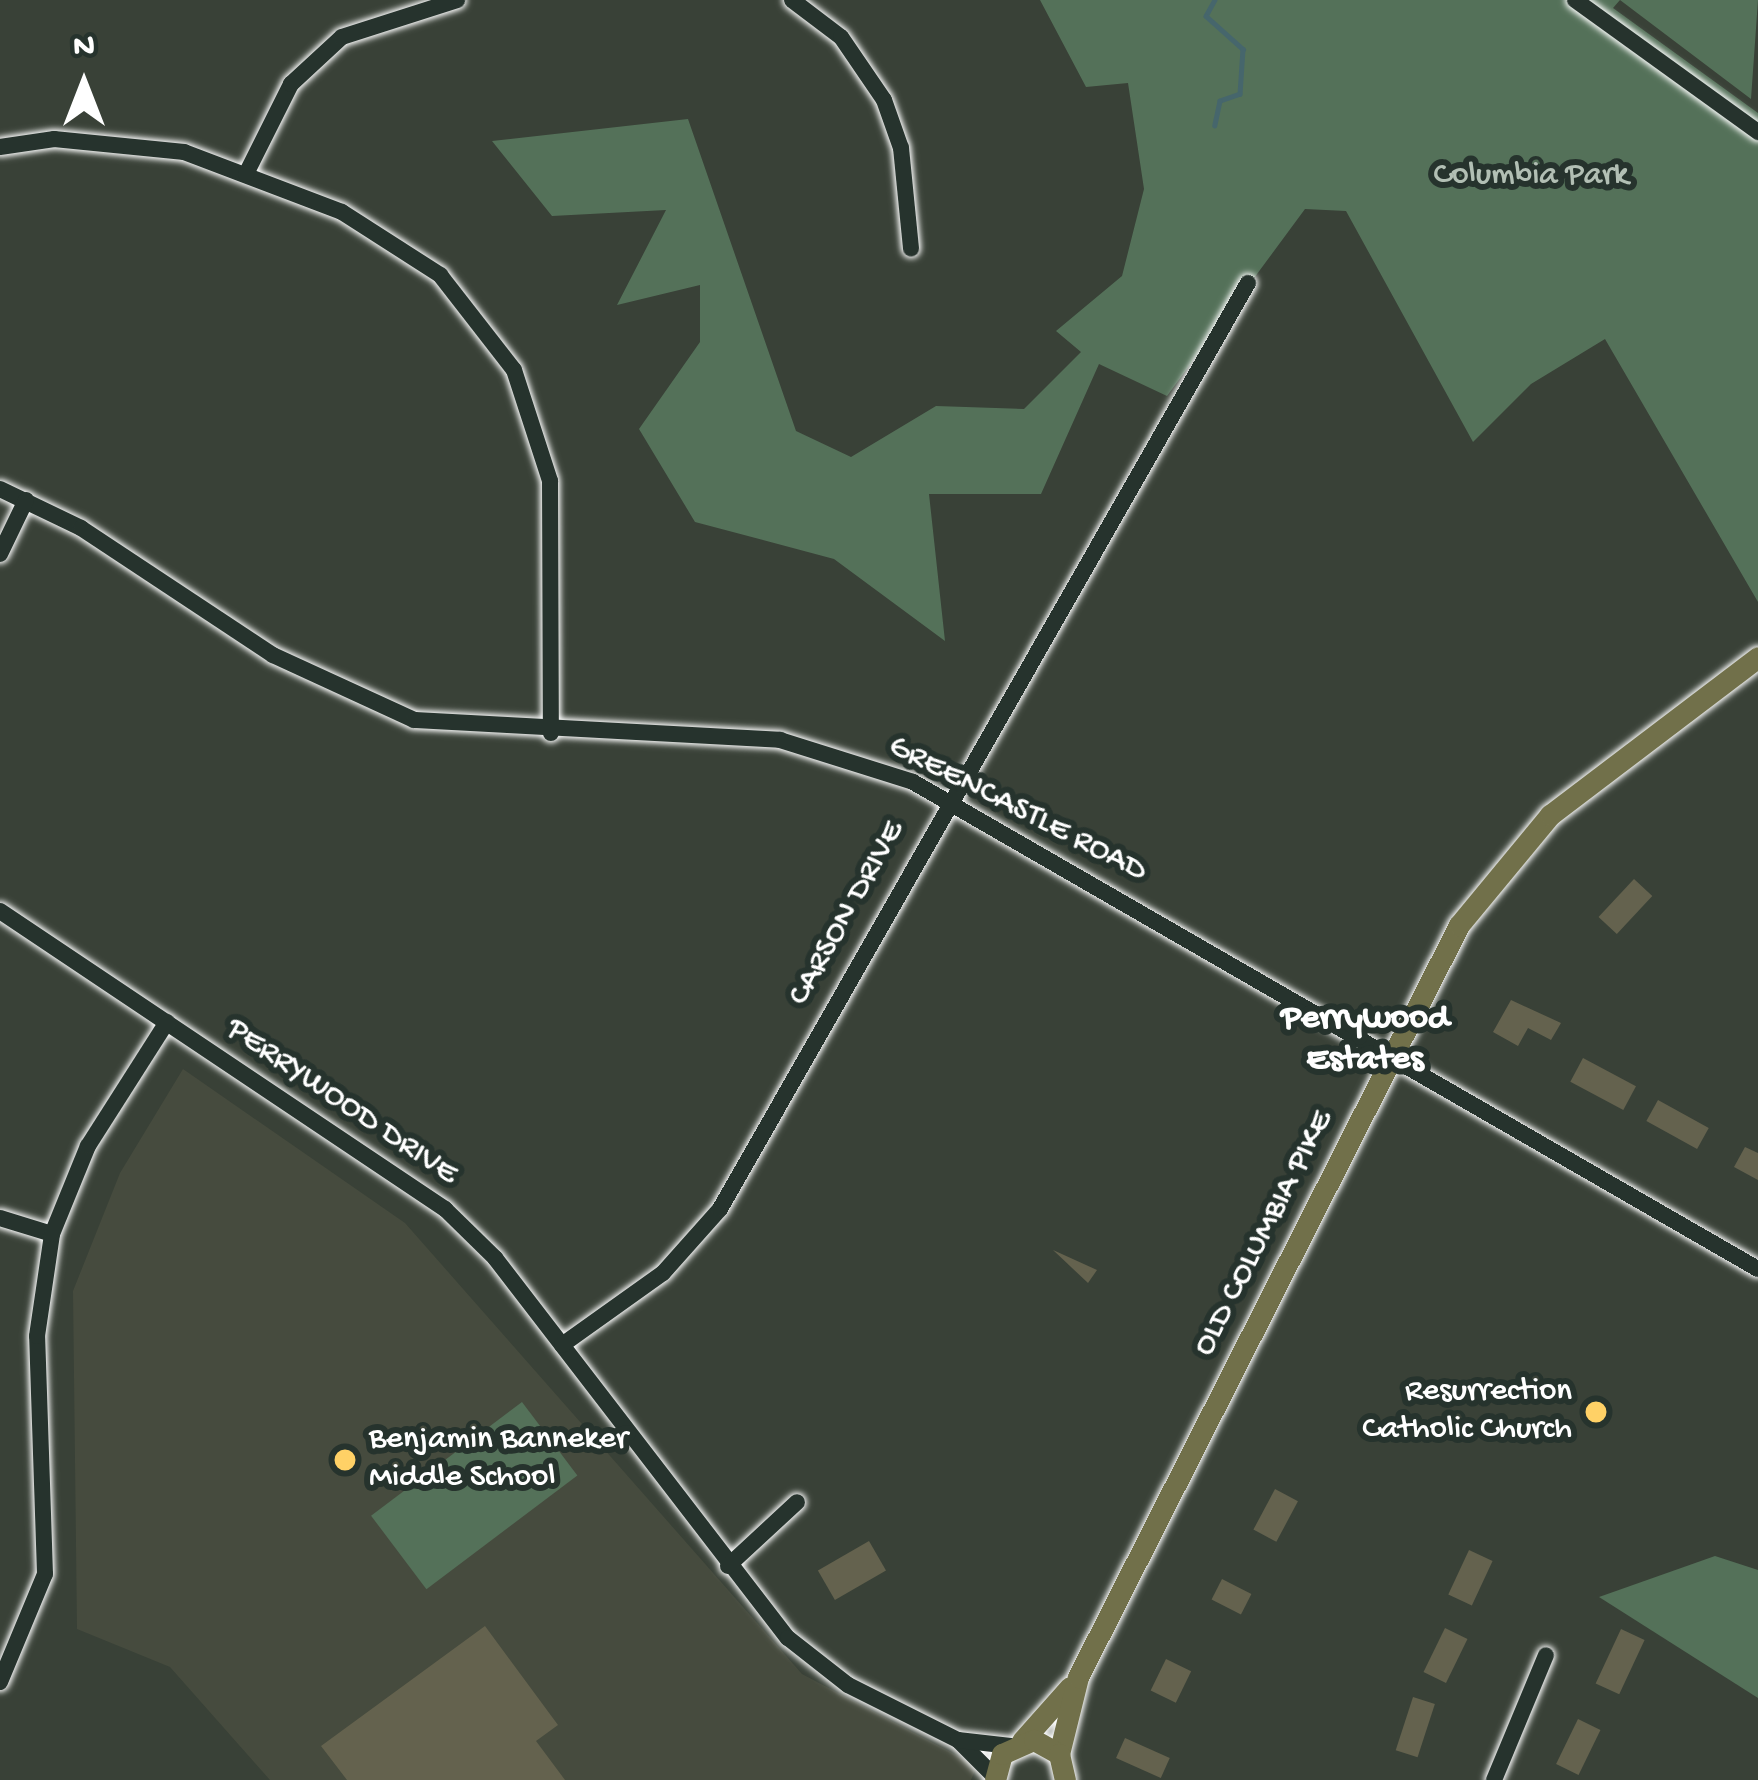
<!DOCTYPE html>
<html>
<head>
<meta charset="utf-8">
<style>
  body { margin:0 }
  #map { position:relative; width:1758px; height:1780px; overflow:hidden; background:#394137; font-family:"Gochi Hand",sans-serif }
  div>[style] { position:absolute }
  .built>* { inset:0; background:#464b3e }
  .green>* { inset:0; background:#547159; transform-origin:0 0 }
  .stream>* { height:4.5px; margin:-2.25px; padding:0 2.25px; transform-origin:2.25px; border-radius:2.25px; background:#46666c }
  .building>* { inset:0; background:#64624e; transform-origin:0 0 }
  .roads { filter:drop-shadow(0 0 3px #fff) drop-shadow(0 0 3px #fff) }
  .minor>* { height:16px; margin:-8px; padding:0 8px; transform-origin:8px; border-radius:8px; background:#26332d }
  .major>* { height:21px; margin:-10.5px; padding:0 10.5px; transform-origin:10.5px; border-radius:10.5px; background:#71704a }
  .dots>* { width:33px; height:33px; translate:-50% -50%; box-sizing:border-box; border:6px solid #26332d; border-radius:50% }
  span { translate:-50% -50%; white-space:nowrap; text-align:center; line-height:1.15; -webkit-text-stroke:12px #26332d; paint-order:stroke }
  .park-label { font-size:33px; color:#b2bfb4 }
  .street-label { font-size:33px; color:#fff }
  .poi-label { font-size:33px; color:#fff }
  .right { translate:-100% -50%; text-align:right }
  .left { translate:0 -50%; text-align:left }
  .neighbourhood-label { font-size:36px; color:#fff; font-weight:700 }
  .north { position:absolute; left:24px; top:24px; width:120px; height:120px; -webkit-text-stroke:9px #26332d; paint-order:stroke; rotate:0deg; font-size:33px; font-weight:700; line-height:48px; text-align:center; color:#fff }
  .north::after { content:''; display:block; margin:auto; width:42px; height:54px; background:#fff; clip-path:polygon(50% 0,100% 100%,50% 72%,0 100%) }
</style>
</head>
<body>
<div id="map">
  <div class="built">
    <i style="clip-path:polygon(183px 1069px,405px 1223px,802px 1674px,977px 1766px,971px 1780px,270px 1780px,170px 1667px,77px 1629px,73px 1291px,120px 1173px)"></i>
  </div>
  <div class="green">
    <i style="clip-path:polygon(1040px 0,1758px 0,1751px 99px,1620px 0,1613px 8px,1758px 113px,1758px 602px,1605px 339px,1531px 384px,1473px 442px,1346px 211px,1305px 209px,1167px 396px,1099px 364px,1041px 494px,929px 494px,945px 641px,834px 559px,695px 522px,639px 429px,700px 342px,700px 285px,617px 305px,666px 210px,552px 216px,492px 141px,688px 119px,796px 431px,851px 457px,936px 406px,1024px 409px,1081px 352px,1056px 331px,1122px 276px,1144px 189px,1128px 83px,1086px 87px)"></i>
    <i style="left:522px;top:1402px;width:92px;height:189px;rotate:53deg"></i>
    <i style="clip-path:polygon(1715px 1556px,1758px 1570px,1758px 1698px,1599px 1597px)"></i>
  </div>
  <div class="stream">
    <i style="left:1215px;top:0;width:18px;rotate:119deg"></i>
    <i style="left:1206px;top:16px;width:50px;rotate:41.7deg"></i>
    <i style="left:1243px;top:49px;width:45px;rotate:93.8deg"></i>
    <i style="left:1240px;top:94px;width:21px;rotate:161deg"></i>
    <i style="left:1220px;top:101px;width:25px;rotate:102deg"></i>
  </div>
  <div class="building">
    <i style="left:1634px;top:879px;width:25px;height:52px;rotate:43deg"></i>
    <i style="clip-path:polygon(1511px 1000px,1561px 1023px,1551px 1040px,1528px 1028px,1518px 1046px,1493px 1032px)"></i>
    <i style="left:1583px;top:1058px;width:60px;height:27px;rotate:28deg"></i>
    <i style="left:1658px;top:1100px;width:58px;height:24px;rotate:29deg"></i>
    <i style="clip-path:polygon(1745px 1147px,1758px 1153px,1758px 1180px,1734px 1167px)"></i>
    <i style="clip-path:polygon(1053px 1250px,1097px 1270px,1088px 1283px)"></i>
    <i style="left:1275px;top:1489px;width:26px;height:46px;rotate:28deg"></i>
    <i style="left:869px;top:1541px;width:34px;height:59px;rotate:60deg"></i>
    <i style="left:1469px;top:1550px;width:26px;height:49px;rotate:25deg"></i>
    <i style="left:1222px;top:1579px;width:33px;height:23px;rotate:27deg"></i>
    <i style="clip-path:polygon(485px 1626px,558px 1725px,536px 1741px,565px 1780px,347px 1780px,321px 1746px)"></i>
    <i style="left:1445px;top:1628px;width:25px;height:49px;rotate:26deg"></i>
    <i style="left:1621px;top:1629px;width:26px;height:60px;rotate:25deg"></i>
    <i style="left:1166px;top:1659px;width:28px;height:35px;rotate:26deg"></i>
    <i style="left:1413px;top:1697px;width:23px;height:56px;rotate:18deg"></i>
    <i style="left:1578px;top:1719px;width:25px;height:50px;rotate:26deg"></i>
    <i style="left:1125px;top:1738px;width:49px;height:22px;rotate:24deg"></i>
  </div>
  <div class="roads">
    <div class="minor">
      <i style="left:792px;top:0;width:61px;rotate:37.1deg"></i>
      <i style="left:841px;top:37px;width:76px;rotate:55.7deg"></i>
      <i style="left:884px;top:100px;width:51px;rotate:70.5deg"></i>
      <i style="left:901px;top:148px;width:101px;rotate:84.3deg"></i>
      <i style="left:1575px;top:0;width:226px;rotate:35.8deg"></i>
      <i style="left:0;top:147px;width:55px;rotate:-8.4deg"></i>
      <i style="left:54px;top:139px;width:131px;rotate:5.7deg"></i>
      <i style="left:184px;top:152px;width:169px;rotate:20.8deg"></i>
      <i style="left:342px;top:212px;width:117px;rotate:32.7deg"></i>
      <i style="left:440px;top:275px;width:120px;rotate:52.1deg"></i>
      <i style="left:514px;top:370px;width:117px;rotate:72deg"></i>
      <i style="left:550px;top:481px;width:252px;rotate:89.8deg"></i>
      <i style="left:246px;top:174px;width:101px;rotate:-63.4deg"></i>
      <i style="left:291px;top:84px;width:69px;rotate:-42.7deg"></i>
      <i style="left:342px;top:37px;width:121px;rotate:-17.8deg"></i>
      <i style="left:0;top:489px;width:90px;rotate:25.7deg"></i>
      <i style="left:81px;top:528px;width:230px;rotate:33.5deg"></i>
      <i style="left:273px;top:655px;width:155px;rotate:24.7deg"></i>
      <i style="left:414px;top:720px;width:367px;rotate:3.1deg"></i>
      <i style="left:780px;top:740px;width:139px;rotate:17.5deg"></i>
      <i style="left:913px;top:782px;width:975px;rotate:29.96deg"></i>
      <i style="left:0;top:554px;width:60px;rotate:-64.3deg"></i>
      <i style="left:0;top:911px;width:536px;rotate:33.81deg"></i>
      <i style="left:445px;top:1209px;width:70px;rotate:44.4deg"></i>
      <i style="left:495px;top:1258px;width:480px;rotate:52.4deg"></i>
      <i style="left:788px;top:1638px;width:76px;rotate:38.1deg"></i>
      <i style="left:848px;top:1685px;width:123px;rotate:26.6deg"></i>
      <i style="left:0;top:1218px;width:54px;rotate:17.1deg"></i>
      <i style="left:562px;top:1345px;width:124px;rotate:-35.5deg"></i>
      <i style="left:663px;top:1273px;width:86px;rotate:-48.3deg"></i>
      <i style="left:720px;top:1209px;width:1066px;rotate:-60.31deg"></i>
      <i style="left:728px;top:1566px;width:94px;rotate:-42.8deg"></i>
      <i style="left:0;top:1682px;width:117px;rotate:-67.4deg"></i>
      <i style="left:45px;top:1574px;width:238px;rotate:-91.9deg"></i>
      <i style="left:37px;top:1336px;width:103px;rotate:-81.6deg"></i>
      <i style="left:52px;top:1234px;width:95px;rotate:-67.8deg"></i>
      <i style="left:88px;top:1146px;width:147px;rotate:-57.5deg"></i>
      <i style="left:995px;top:1777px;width:52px;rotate:-135deg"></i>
      <i style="left:958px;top:1740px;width:53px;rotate:6.5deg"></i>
      <i style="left:1494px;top:1780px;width:135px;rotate:-67.4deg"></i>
    </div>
    <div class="major">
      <i style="left:1022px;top:1741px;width:72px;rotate:-48.4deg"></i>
      <i style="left:1059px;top:1754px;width:79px;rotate:-76.1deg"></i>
      <i style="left:1078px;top:1677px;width:843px;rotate:-63.13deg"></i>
      <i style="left:1459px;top:925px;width:143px;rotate:-50.4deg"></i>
      <i style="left:1550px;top:815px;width:261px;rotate:-37.2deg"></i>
      <i style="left:995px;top:1780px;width:27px;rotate:-75deg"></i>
      <i style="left:1002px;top:1754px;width:35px;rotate:-24deg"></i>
      <i style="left:1034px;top:1740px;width:29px;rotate:29deg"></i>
      <i style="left:1059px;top:1754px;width:27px;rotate:77deg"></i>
    </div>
  </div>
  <div class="dots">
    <i style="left:1596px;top:1412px;background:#ffd166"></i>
    <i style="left:345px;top:1460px;background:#ffd166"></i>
  </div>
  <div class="park-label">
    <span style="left:1531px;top:177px">Columbia Park</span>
  </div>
  <div class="street-label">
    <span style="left:1017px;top:810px;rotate:27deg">GREENCASTLE ROAD</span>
    <span style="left:848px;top:914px;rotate:-61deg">CARSON DRIVE</span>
    <span style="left:341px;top:1103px;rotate:34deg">PERRYWOOD DRIVE</span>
    <span style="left:1265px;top:1234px;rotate:-63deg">OLD COLUMBIA PIKE</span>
  </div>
  <div class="poi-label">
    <span class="right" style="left:1572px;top:1412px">Resurrection<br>Catholic Church</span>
    <span class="left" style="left:369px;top:1460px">Benjamin Banneker<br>Middle School</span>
  </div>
  <div class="neighbourhood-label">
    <span style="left:1365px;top:1040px">Perrywood<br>Estates</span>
  </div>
  <div class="north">N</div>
</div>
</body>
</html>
